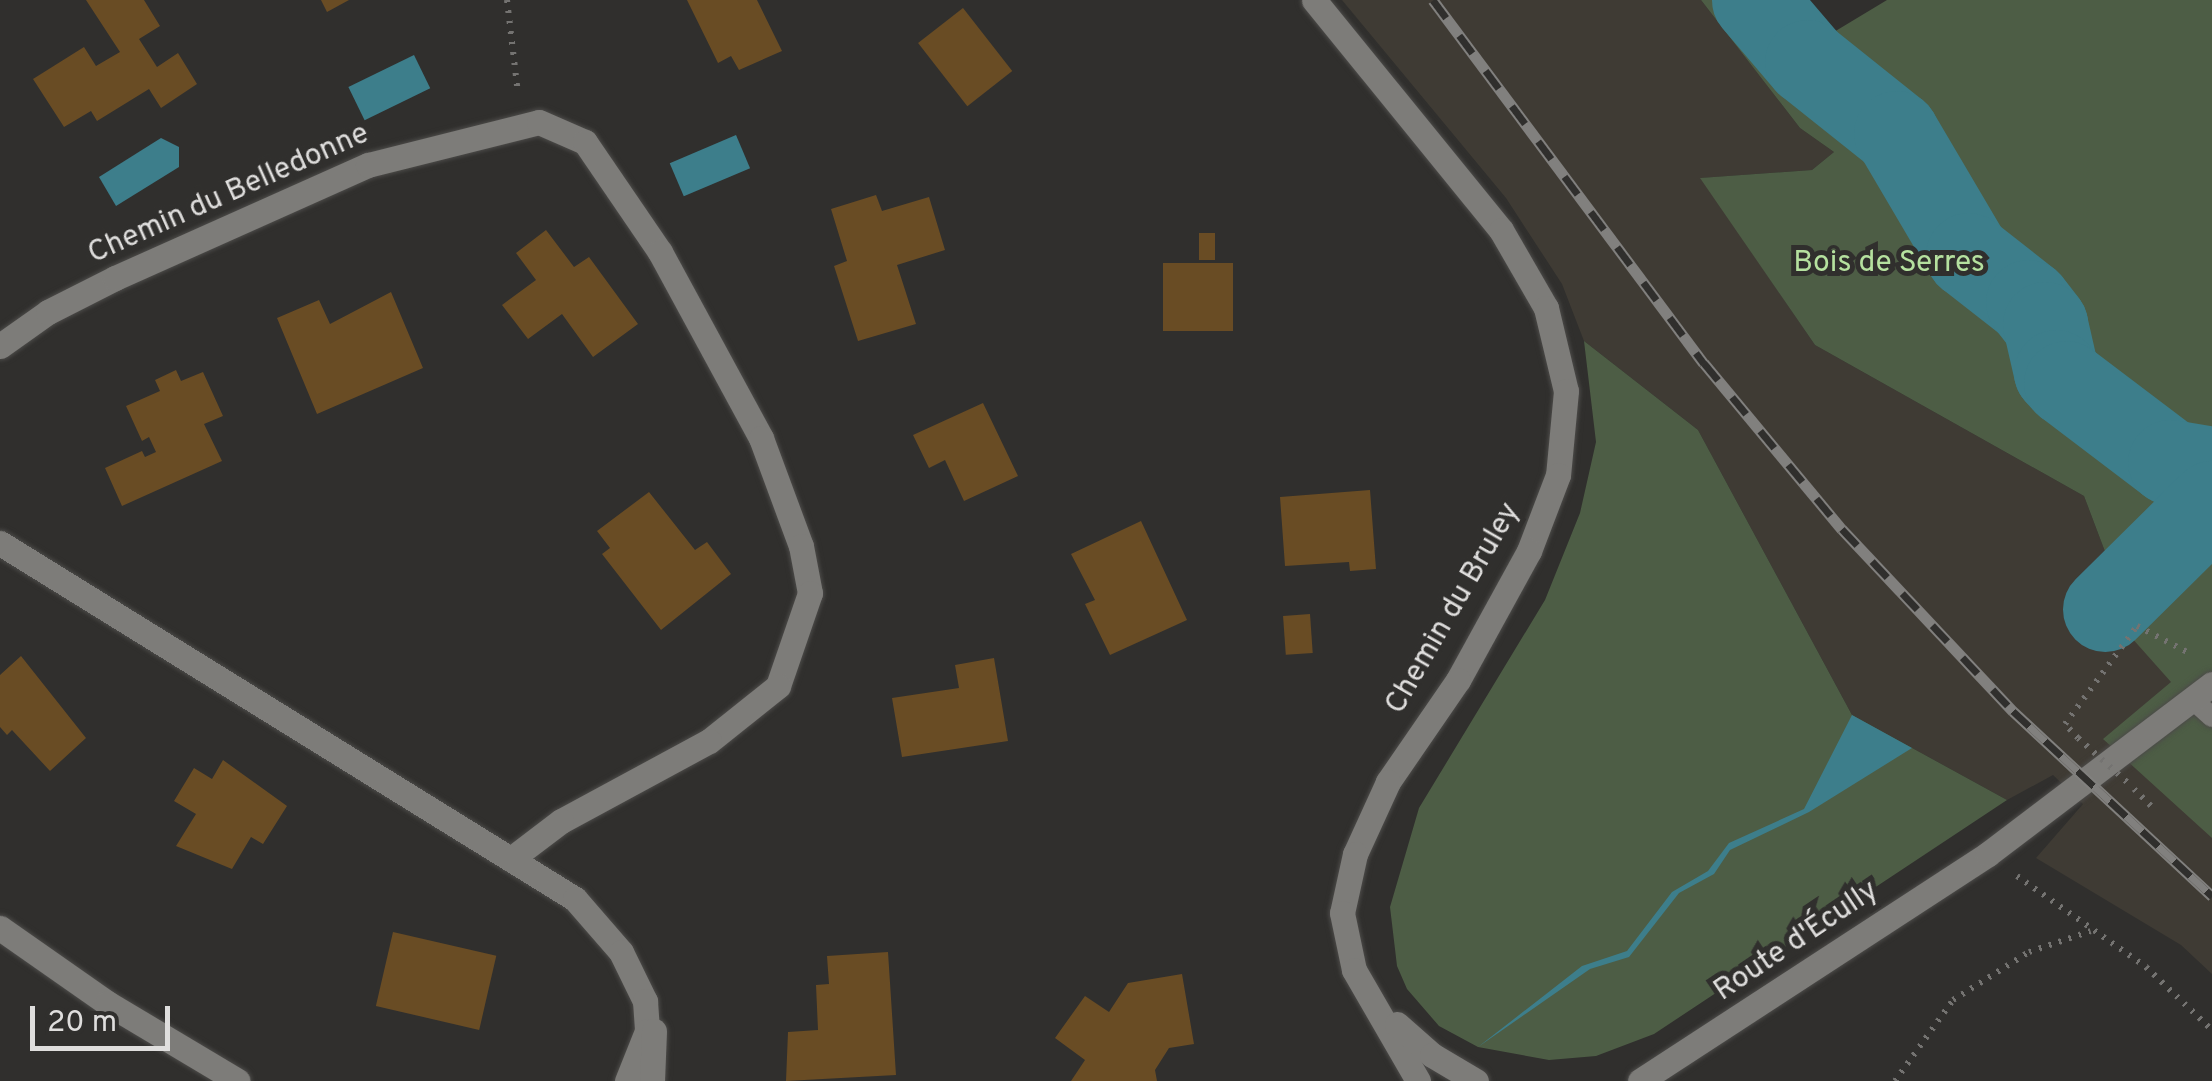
<!DOCTYPE html>
<html>
<head>
<meta charset="utf-8">
<style>
  body { margin:0 }
  #map { position:relative; width:2212px; height:1081px; overflow:hidden; background:#302f2d; font-family:Overpass,sans-serif }
  div>[style] { position:absolute }
  .built>* { inset:0; background:#3f3b34 }
  .green>* { inset:0; background:#4d5d45 }
  .water>* { inset:0; background:#3d7e8b; transform-origin:0 0 }
  .river>* { height:85px; margin:-42.5px; padding:0 42.5px; transform-origin:42.5px; border-radius:42.5px; background:#3d7e8b }
  .building>* { inset:0; background:#694c24; transform-origin:0 0 }
  .path>* { height:6px; margin-top:-3px; transform-origin:0; background:repeating-linear-gradient(90deg,#747371 0 2.5px,transparent 0 10.5px) }
  .roads { filter:drop-shadow(0 0 2px #4c4b49) drop-shadow(0 0 2px #4c4b49) }
  .service>* { height:20px; margin:-10px; padding:0 10px; transform-origin:10px; border-radius:10px; background:#7d7c79 }
  .minor>* { height:25px; margin:-12.5px; padding:0 12.5px; transform-origin:12.5px; border-radius:12.5px; background:#7d7c79 }
  .secondary>* { height:25px; margin:-12.5px; padding:0 12.5px; transform-origin:12.5px; border-radius:12.5px; background:#7d7c79 }
  .rail>* { height:11px; margin-top:-5.5px; transform-origin:0; background:repeating-linear-gradient(90deg,#302f2d 0 22px,#81807e 0 44px); box-sizing:border-box; border-block:2px solid #81807e }
  .path-bridge>* { height:6px; margin-top:-3px; transform-origin:0; background:repeating-linear-gradient(90deg,#747371 0 2.5px,transparent 0 10.5px) }
  span { translate:-50% -50%; white-space:nowrap; text-align:center; line-height:1.15; -webkit-text-stroke:10px #302f2d; paint-order:stroke }
  .street-label { font-size:30px; color:#dfdedd }
  .park-label { font-size:30px; color:#b5e19f }
  .scale { position:absolute; left:30px; top:1006px; width:140px; height:45px; box-sizing:border-box; border:5px solid #dfdedd; border-top:0; padding-left:12px; font-size:30px; line-height:35px; white-space:nowrap; color:#dfdedd; -webkit-text-stroke:8px #302f2d; paint-order:stroke }
</style>
</head>
<body>
<div id="map">
  <div class="built">
    <i style="clip-path:polygon(1342px 0,1701px 0,1800px 128px,1834px 152px,1812px 170px,1701px 178px,1815px 345px,2084px 496px,2112px 570px,2091px 591px,2172px 682px,2212px 824px,2212px 974px,2181px 945px,2036px 858px,2083px 804px,2053px 775px,2007px 800px,1852px 715px,1698px 430px,1584px 341px,1562px 284px,1506px 198px)"></i>
  </div>
  <div class="green">
    <i style="clip-path:polygon(1701px 0,1787px 0,1819px 41px,1887px 0,2212px 0,2212px 838px,2103px 739px,2171px 682px,2090px 591px,2112px 570px,2084px 496px,1815px 345px,1700px 178px,1812px 170px,1834px 152px,1800px 128px)"></i>
    <i style="clip-path:polygon(1584px 341px,1698px 430px,1852px 715px,2007px 800px,1654px 1034px,1596px 1056px,1549px 1060px,1478px 1047px,1439px 1026px,1407px 989px,1397px 966px,1390px 907px,1419px 808px,1545px 600px,1580px 513px,1596px 442px)"></i>
  </div>
  <div class="water">
    <i style="left:414px;top:55px;width:37px;height:73px;rotate:64deg"></i>
    <i style="left:736px;top:135px;width:36px;height:72px;rotate:67deg"></i>
    <i style="clip-path:polygon(161px 138px,179px 147px,179px 167px,116px 206px,99px 177px)"></i>
    <i style="clip-path:polygon(1852px 715px,1912px 748px,1809px 812px,1730px 850px,1714px 874px,1679px 893px,1629px 957px,1590px 969px,1478px 1047px,1582px 966px,1627px 951px,1672px 892px,1708px 871px,1729px 843px,1804px 809px)"></i>
  </div>
  <div class="river">
    <i style="left:1754px;top:0;width:82px;rotate:49.5deg"></i>
    <i style="left:1807px;top:62px;width:114px;rotate:38.6deg"></i>
    <i style="left:1896px;top:133px;width:142px;rotate:59.5deg"></i>
    <i style="left:1968px;top:255px;width:76px;rotate:38.1deg"></i>
    <i style="left:2028px;top:302px;width:28px;rotate:52deg"></i>
    <i style="left:2045px;top:324px;width:49px;rotate:77.1deg"></i>
    <i style="left:2056px;top:372px;width:15px;rotate:48deg"></i>
    <i style="left:2066px;top:383px;width:131px;rotate:37.2deg"></i>
    <i style="left:2170px;top:462px;width:43px;rotate:9.5deg"></i>
    <i style="left:2105px;top:609px;width:151px;rotate:-44.7deg"></i>
  </div>
  <div class="building">
    <i style="clip-path:polygon(86px 0,144px 0,160px 26px,139px 39px,157px 67px,178px 53px,197px 84px,161px 108px,149px 89px,97px 121px,91px 111px,64px 127px,33px 79px,84px 47px,96px 66px,120px 52px)"></i>
    <i style="clip-path:polygon(321px 0,349px 0,327px 12px)"></i>
    <i style="clip-path:polygon(687px 0,757px 0,782px 51px,739px 70px,731px 56px,718px 63px)"></i>
    <i style="left:963px;top:8px;width:80px;height:57px;rotate:52deg"></i>
    <i style="clip-path:polygon(876px 195px,882px 211px,929px 197px,945px 250px,897px 265px,916px 324px,858px 341px,834px 266px,847px 261px,831px 209px)"></i>
    <i style="clip-path:polygon(546px 230px,574px 267px,589px 257px,638px 324px,593px 357px,562px 314px,528px 339px,502px 305px,536px 280px,516px 253px)"></i>
    <i style="left:1199px;top:233px;width:16px;height:27px"></i>
    <i style="left:1233px;top:263px;width:68px;height:70px;rotate:90deg"></i>
    <i style="clip-path:polygon(391px 292px,423px 368px,317px 414px,277px 318px,319px 300px,330px 324px)"></i>
    <i style="clip-path:polygon(176px 370px,181px 381px,203px 372px,223px 416px,204px 424px,222px 461px,122px 506px,105px 468px,142px 451px,145px 457px,156px 452px,149px 437px,142px 441px,126px 406px,160px 391px,155px 380px)"></i>
    <i style="clip-path:polygon(983px 403px,1018px 476px,964px 501px,945px 460px,929px 468px,913px 435px)"></i>
    <i style="clip-path:polygon(1370px 490px,1376px 569px,1350px 571px,1349px 562px,1285px 566px,1280px 497px)"></i>
    <i style="clip-path:polygon(649px 492px,695px 550px,707px 542px,731px 574px,661px 630px,602px 554px,610px 548px,597px 531px)"></i>
    <i style="clip-path:polygon(1141px 521px,1187px 620px,1110px 655px,1085px 604px,1095px 600px,1071px 554px)"></i>
    <i style="left:1310px;top:614px;width:39px;height:27px;rotate:86deg"></i>
    <i style="clip-path:polygon(21px 656px,86px 738px,50px 771px,12px 730px,7px 735px,0 727px,0 675px)"></i>
    <i style="clip-path:polygon(994px 658px,1008px 741px,902px 757px,892px 698px,959px 688px,955px 665px)"></i>
    <i style="clip-path:polygon(223px 760px,287px 806px,263px 844px,251px 837px,232px 869px,176px 846px,196px 814px,174px 801px,194px 768px,212px 779px)"></i>
    <i style="left:393px;top:932px;width:106px;height:76px;rotate:13deg"></i>
    <i style="clip-path:polygon(888px 952px,896px 1075px,786px 1081px,788px 1032px,818px 1030px,816px 985px,829px 984px,827px 956px)"></i>
    <i style="clip-path:polygon(1182px 974px,1194px 1044px,1169px 1048px,1155px 1070px,1157px 1081px,1071px 1081px,1085px 1060px,1055px 1038px,1085px 996px,1109px 1012px,1128px 983px)"></i>
  </div>
  <div class="path">
    <i style="left:507px;top:0;width:94px;rotate:83.3deg"></i>
    <i style="left:2078px;top:738px;width:19px;rotate:-133deg"></i>
    <i style="left:2065px;top:724px;width:122px;rotate:-53.7deg"></i>
    <i style="left:2137px;top:626px;width:59px;rotate:27.4deg"></i>
    <i style="left:2134px;top:789px;width:24px;rotate:45deg"></i>
    <i style="left:2017px;top:876px;width:158px;rotate:35.2deg"></i>
    <i style="left:2146px;top:967px;width:91px;rotate:43.7deg"></i>
    <i style="left:1895px;top:1081px;width:100px;rotate:-54.4deg"></i>
    <i style="left:1953px;top:1000px;width:90px;rotate:-32.3deg"></i>
    <i style="left:2029px;top:952px;width:65px;rotate:-18.7deg"></i>
  </div>
  <div class="roads">
    <div class="service">
      <i style="left:2192px;top:699px;width:27px;rotate:42deg"></i>
    </div>
    <div class="minor">
      <i style="left:1314px;top:0;width:296px;rotate:50.9deg"></i>
      <i style="left:1501px;top:230px;width:90px;rotate:60deg"></i>
      <i style="left:1546px;top:308px;width:85px;rotate:76.5deg"></i>
      <i style="left:1566px;top:391px;width:84px;rotate:95.4deg"></i>
      <i style="left:1558px;top:475px;width:81px;rotate:110.9deg"></i>
      <i style="left:1529px;top:551px;width:147px;rotate:118.8deg"></i>
      <i style="left:1458px;top:680px;width:124px;rotate:124.5deg"></i>
      <i style="left:1388px;top:782px;width:79px;rotate:114.6deg"></i>
      <i style="left:1355px;top:854px;width:60px;rotate:102.4deg"></i>
      <i style="left:1342px;top:913px;width:58px;rotate:78.1deg"></i>
      <i style="left:1354px;top:970px;width:128px;rotate:60deg"></i>
      <i style="left:0;top:346px;width:59px;rotate:-35.3deg"></i>
      <i style="left:48px;top:312px;width:75px;rotate:-26.9deg"></i>
      <i style="left:115px;top:278px;width:277px;rotate:-24.1deg"></i>
      <i style="left:368px;top:165px;width:176px;rotate:-14.1deg"></i>
      <i style="left:539px;top:122px;width:50px;rotate:23.5deg"></i>
      <i style="left:585px;top:142px;width:133px;rotate:55.7deg"></i>
      <i style="left:660px;top:252px;width:212px;rotate:61.5deg"></i>
      <i style="left:761px;top:438px;width:115px;rotate:69.7deg"></i>
      <i style="left:801px;top:546px;width:48px;rotate:79.2deg"></i>
      <i style="left:810px;top:593px;width:98px;rotate:109deg"></i>
      <i style="left:778px;top:686px;width:88px;rotate:141.4deg"></i>
      <i style="left:709px;top:741px;width:168px;rotate:151.6deg"></i>
      <i style="left:561px;top:821px;width:63px;rotate:142.8deg"></i>
      <i style="left:0;top:543px;width:676px;rotate:31.76deg"></i>
      <i style="left:575px;top:899px;width:70px;rotate:49deg"></i>
      <i style="left:621px;top:952px;width:55px;rotate:63.9deg"></i>
      <i style="left:645px;top:1001px;width:30px;rotate:86deg"></i>
      <i style="left:647px;top:1031px;width:54px;rotate:111.8deg"></i>
      <i style="left:1397px;top:1024px;width:47px;rotate:41.5deg"></i>
      <i style="left:1432px;top:1055px;width:51px;rotate:30.6deg"></i>
      <i style="left:652px;top:1081px;width:50px;rotate:-87.7deg"></i>
    </div>
    <div class="secondary">
      <i style="left:0;top:928px;width:131px;rotate:35deg"></i>
      <i style="left:107px;top:1003px;width:152px;rotate:30.8deg"></i>
      <i style="left:1640px;top:1081px;width:415px;rotate:-33.1deg"></i>
      <i style="left:1988px;top:854px;width:281px;rotate:-37.2deg"></i>
    </div>
  </div>
  <div class="rail">
    <i style="left:1433px;top:0;width:453px;rotate:53.3deg"></i>
    <i style="left:1704px;top:363px;width:216px;rotate:50.3deg"></i>
    <i style="left:1842px;top:529px;width:250px;rotate:46.8deg"></i>
    <i style="left:2013px;top:711px;width:272px;rotate:42.9deg"></i>
  </div>
  <div class="path-bridge">
    <i style="left:2078px;top:738px;width:67px;rotate:42deg"></i>
  </div>
  <div class="street-label">
    <span style="left:229px;top:195px;rotate:-24deg">Chemin du Belledonne</span>
    <span style="left:1454px;top:609px;rotate:-60deg">Chemin du Bruley</span>
    <span style="left:1797px;top:942px;rotate:-34deg">Route d'Écully</span>
  </div>
  <div class="park-label">
    <span style="left:1889px;top:264px">Bois de Serres</span>
  </div>
  <div class="scale">20 m</div>
</div>
</body>
</html>
